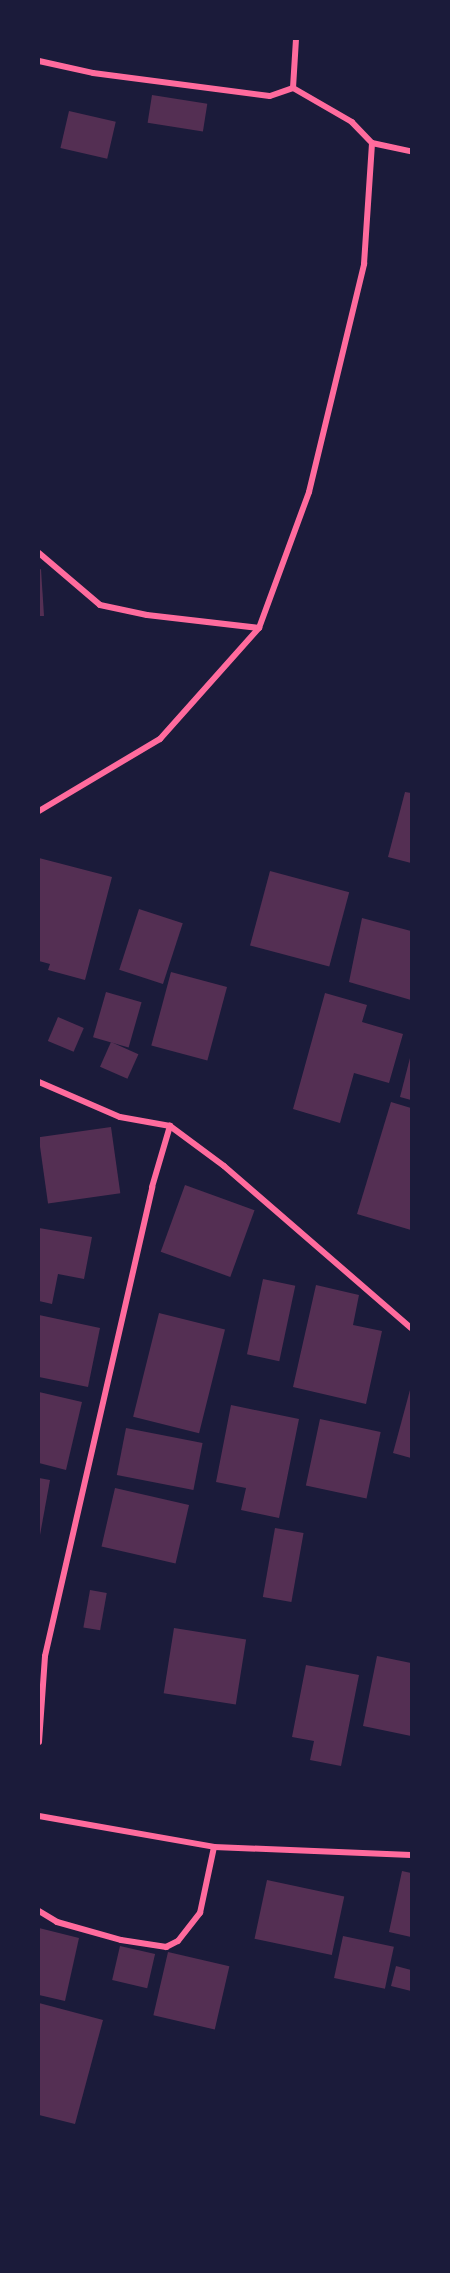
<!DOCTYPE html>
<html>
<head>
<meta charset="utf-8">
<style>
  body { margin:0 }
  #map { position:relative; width:450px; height:2273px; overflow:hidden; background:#1b1b3a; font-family:Lora,serif }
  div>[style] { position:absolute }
  .building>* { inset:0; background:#542f53; transform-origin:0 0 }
  .minor>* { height:6px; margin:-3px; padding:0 3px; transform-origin:3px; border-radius:3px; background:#ff6b9d }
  span { translate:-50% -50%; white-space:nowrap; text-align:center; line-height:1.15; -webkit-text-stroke:5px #1b1b3a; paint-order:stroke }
  .frame { position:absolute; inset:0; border:40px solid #1b1b3a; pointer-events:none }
</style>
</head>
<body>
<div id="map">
  <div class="building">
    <i style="left:152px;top:95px;width:56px;height:28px;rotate:9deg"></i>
    <i style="left:69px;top:111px;width:48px;height:38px;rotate:13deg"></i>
    <i style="clip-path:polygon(41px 569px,44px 616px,39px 616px,39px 570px)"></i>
    <i style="clip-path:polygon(405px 792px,411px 793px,411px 863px,388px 857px)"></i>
    <i style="clip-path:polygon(39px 858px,112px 877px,85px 980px,48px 970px,50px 964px,39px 961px)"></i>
    <i style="left:270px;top:871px;width:82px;height:77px;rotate:15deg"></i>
    <i style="left:139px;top:909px;width:46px;height:64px;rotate:18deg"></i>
    <i style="clip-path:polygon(362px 918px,411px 931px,411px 1000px,349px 982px)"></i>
    <i style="left:171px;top:972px;width:58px;height:76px;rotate:15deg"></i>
    <i style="left:106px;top:992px;width:37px;height:47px;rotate:16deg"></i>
    <i style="clip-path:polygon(325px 993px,367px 1005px,362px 1022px,403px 1034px,389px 1083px,354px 1073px,340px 1123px,293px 1109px)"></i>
    <i style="left:58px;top:1017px;width:28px;height:26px;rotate:23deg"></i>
    <i style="left:111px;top:1042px;width:30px;height:27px;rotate:24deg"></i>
    <i style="clip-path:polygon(410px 1058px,411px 1058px,411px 1100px,400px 1097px)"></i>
    <i style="clip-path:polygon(391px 1102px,411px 1108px,411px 1230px,357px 1214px)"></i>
    <i style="left:111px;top:1127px;width:67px;height:73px;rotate:82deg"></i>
    <i style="left:185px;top:1185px;width:74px;height:71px;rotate:20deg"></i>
    <i style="clip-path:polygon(39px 1228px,92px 1237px,84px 1279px,58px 1274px,52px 1304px,39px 1301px)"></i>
    <i style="left:263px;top:1279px;width:33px;height:77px;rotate:12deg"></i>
    <i style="clip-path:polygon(316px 1285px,359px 1295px,353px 1325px,382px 1331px,366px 1404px,293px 1387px)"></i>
    <i style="left:159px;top:1313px;width:68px;height:107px;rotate:14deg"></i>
    <i style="clip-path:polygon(39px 1315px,100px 1328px,88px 1387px,39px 1377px)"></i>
    <i style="clip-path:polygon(410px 1390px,411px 1390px,411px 1458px,393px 1453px)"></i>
    <i style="clip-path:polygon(39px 1392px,82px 1402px,66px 1470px,39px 1463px)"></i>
    <i style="clip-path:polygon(231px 1405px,299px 1419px,279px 1518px,241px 1510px,246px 1488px,216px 1482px)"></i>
    <i style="left:320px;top:1419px;width:62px;height:68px;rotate:12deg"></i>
    <i style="left:126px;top:1428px;width:78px;height:48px;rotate:11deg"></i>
    <i style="clip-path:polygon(39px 1478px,50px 1480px,40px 1535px,39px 1535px)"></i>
    <i style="left:115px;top:1488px;width:76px;height:60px;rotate:13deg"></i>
    <i style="left:275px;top:1528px;width:29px;height:70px;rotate:10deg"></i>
    <i style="left:90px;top:1590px;width:17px;height:38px;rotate:10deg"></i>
    <i style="left:174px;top:1628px;width:73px;height:66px;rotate:9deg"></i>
    <i style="clip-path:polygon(377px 1656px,411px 1663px,411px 1736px,363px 1726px)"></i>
    <i style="clip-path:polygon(306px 1665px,359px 1675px,341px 1766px,310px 1760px,314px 1741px,292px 1737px)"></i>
    <i style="clip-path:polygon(402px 1871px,411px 1873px,411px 1937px,389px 1932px)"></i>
    <i style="left:267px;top:1880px;width:79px;height:60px;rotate:12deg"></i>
    <i style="clip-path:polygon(39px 1928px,79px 1938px,65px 2001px,39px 1995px)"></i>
    <i style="left:343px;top:1936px;width:52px;height:43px;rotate:12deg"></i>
    <i style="left:120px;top:1946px;width:36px;height:35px;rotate:13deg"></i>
    <i style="left:168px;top:1952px;width:63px;height:65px;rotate:13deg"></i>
    <i style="clip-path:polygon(396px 1966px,411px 1970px,411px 1991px,391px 1986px)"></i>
    <i style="clip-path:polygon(39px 2003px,103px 2020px,75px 2124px,39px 2115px)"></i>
  </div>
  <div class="minor">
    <i style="left:39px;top:61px;width:55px;rotate:12.5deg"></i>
    <i style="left:93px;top:73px;width:178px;rotate:7.4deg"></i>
    <i style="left:270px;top:96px;width:24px;rotate:-19deg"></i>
    <i style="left:372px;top:143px;width:40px;rotate:12deg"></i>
    <i style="left:39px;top:553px;width:80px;rotate:40.4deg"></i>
    <i style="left:100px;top:605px;width:48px;rotate:12deg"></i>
    <i style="left:147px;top:615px;width:113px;rotate:6.6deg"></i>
    <i style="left:39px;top:811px;width:141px;rotate:-30.8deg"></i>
    <i style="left:160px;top:739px;width:149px;rotate:-48.3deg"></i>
    <i style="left:259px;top:628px;width:145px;rotate:-69.8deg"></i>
    <i style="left:309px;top:492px;width:235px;rotate:-76.4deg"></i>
    <i style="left:364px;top:264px;width:121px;rotate:-86.2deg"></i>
    <i style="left:372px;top:143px;width:29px;rotate:-134deg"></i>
    <i style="left:352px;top:122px;width:68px;rotate:-150deg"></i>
    <i style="left:293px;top:88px;width:49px;rotate:-86.5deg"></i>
    <i style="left:39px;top:1082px;width:88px;rotate:23.4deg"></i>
    <i style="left:120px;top:1117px;width:51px;rotate:10.2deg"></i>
    <i style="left:170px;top:1126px;width:67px;rotate:36.5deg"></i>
    <i style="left:224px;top:1166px;width:247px;rotate:40.9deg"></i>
    <i style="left:39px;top:1742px;width:86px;rotate:-86deg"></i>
    <i style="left:45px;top:1656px;width:481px;rotate:-77.1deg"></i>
    <i style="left:152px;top:1187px;width:64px;rotate:-73.6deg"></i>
    <i style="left:39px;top:1816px;width:178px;rotate:10deg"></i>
    <i style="left:214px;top:1847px;width:197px;rotate:2.3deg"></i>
    <i style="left:39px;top:1911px;width:21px;rotate:31deg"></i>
    <i style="left:57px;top:1922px;width:66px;rotate:15.7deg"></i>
    <i style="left:121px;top:1940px;width:46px;rotate:8.8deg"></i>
    <i style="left:166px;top:1947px;width:13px;rotate:-27deg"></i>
    <i style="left:178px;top:1941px;width:36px;rotate:-52deg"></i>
    <i style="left:200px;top:1913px;width:67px;rotate:-78deg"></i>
  </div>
  <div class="frame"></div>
</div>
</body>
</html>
